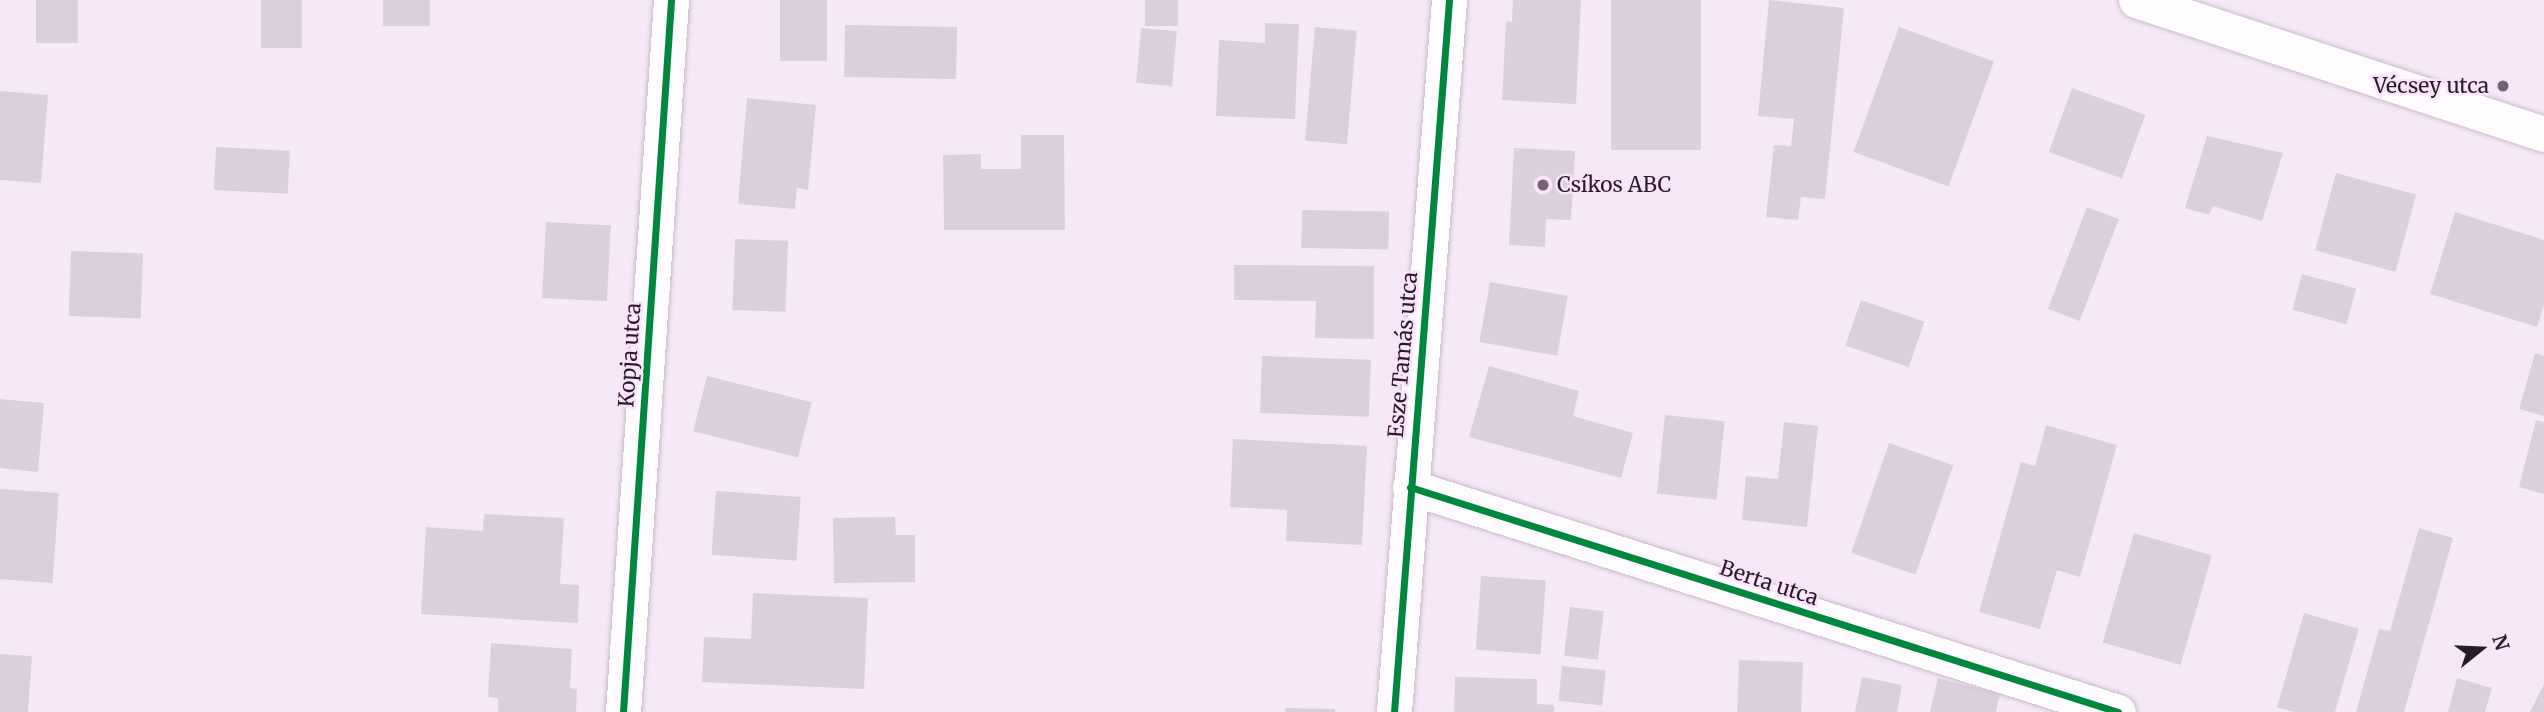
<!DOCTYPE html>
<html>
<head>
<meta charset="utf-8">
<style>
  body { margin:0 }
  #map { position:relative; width:2544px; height:712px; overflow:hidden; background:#f7e8f8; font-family:Merriweather,serif }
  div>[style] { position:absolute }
  .building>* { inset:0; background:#dccfdc; transform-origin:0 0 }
  .roads { filter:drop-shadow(0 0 2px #c7bbc7) drop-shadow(0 0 2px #c7bbc7) }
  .minor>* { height:35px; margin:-17.5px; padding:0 17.5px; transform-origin:17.5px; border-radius:17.5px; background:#fefcfe }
  .cycleway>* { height:7px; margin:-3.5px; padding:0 3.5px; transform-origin:3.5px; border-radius:3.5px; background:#00873e }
  .dots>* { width:19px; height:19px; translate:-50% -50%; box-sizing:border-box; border:4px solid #fde2fe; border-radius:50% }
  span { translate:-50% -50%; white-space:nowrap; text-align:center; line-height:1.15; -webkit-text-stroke:5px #fde2fe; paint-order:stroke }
  .poi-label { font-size:21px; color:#271d27 }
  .right { translate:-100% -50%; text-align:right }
  .left { translate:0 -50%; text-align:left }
  .street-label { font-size:21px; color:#271d27 }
  .north { position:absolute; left:2446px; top:614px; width:70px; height:70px; -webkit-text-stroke:5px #fde2fe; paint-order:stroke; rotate:72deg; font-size:19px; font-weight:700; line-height:28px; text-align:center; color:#271d27 }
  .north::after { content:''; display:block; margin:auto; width:24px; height:32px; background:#271d27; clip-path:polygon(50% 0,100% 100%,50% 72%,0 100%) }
</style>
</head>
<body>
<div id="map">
  <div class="building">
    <i style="left:36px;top:0;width:42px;height:43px"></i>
    <i style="left:261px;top:0;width:41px;height:48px"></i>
    <i style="left:383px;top:0;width:47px;height:26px"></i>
    <i style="left:780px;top:0;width:47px;height:61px"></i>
    <i style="left:1145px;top:0;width:33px;height:26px"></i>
    <i style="clip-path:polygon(1513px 0,1581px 0,1576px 104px,1502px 100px,1506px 21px,1512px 22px)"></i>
    <i style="left:1611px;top:0;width:90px;height:150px"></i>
    <i style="clip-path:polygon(1769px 0,1844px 8px,1825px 199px,1801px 197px,1798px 220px,1766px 217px,1774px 145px,1791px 146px,1794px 119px,1758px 116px)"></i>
    <i style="clip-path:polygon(1265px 23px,1299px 24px,1295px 119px,1216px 116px,1219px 40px,1265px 43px)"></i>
    <i style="left:845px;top:25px;width:112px;height:52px;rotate:1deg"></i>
    <i style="left:1315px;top:27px;width:42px;height:114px;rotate:5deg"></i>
    <i style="left:1899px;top:27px;width:101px;height:133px;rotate:20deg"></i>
    <i style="left:1141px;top:28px;width:36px;height:55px;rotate:5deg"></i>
    <i style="left:2072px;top:88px;width:78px;height:68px;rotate:20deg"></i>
    <i style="clip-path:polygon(0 91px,48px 95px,41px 183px,0 180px)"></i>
    <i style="clip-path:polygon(747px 98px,816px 105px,808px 190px,797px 188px,795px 209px,738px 204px)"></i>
    <i style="clip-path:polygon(1021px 135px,1064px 135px,1065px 230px,944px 230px,943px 155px,981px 154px,981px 169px,1021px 169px)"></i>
    <i style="clip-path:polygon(2207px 136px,2283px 153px,2262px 221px,2213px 206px,2209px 215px,2185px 208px)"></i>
    <i style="left:216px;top:147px;width:74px;height:43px;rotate:3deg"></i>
    <i style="clip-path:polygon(1514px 148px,1575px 151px,1571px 220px,1546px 219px,1545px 247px,1509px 245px)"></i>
    <i style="left:2336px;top:173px;width:83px;height:80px;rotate:15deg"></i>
    <i style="left:2087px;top:207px;width:34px;height:109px;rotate:21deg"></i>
    <i style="left:1302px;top:210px;width:87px;height:38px;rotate:1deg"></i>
    <i style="clip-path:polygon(2455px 212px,2544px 240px,2544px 305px,2537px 327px,2430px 294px)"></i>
    <i style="left:546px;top:222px;width:65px;height:76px;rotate:3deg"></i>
    <i style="left:735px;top:239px;width:53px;height:71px;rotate:2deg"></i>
    <i style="left:71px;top:251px;width:72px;height:65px;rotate:2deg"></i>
    <i style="clip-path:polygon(1234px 265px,1374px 266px,1374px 339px,1315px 338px,1316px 301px,1234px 300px)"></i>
    <i style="left:2302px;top:274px;width:56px;height:37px;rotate:15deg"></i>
    <i style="left:1490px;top:282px;width:79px;height:61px;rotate:10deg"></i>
    <i style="left:1861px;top:300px;width:67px;height:48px;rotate:19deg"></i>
    <i style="clip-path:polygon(2535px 353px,2544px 356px,2544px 416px,2519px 409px)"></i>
    <i style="left:1262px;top:356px;width:109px;height:57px;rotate:2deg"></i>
    <i style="clip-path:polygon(1489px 366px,1579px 391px,1573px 416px,1633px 433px,1621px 478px,1469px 437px)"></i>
    <i style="left:707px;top:376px;width:108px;height:57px;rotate:14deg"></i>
    <i style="clip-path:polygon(0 399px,44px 403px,38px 472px,0 468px)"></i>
    <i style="left:1665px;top:415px;width:60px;height:79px;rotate:6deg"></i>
    <i style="clip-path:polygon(2536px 420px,2544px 422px,2544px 494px,2519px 487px)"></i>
    <i style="clip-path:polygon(1784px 422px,1818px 426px,1807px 527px,1742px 520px,1746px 476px,1778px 479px)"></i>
    <i style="clip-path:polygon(2046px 425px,2117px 445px,2080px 577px,2057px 570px,2040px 629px,1979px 612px,2021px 462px,2035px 466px)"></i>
    <i style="clip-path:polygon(1233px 439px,1367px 446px,1362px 545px,1286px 541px,1287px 510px,1230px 507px)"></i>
    <i style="left:1889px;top:443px;width:68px;height:116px;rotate:19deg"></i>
    <i style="left:0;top:489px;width:59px;height:90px;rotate:4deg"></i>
    <i style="left:716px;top:491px;width:85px;height:64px;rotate:4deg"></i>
    <i style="clip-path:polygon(484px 514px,564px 518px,560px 584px,579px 585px,578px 623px,421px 614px,426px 527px,483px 531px)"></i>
    <i style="clip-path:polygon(895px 517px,896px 535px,915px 535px,915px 582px,834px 583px,833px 518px)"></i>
    <i style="clip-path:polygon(2419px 528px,2453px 538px,2404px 712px,2356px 712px,2379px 629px,2390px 631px)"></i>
    <i style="left:2134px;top:533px;width:81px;height:114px;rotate:16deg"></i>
    <i style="left:1481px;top:576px;width:65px;height:74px;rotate:4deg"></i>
    <i style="clip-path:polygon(753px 593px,868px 598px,864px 689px,702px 682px,704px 637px,751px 639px)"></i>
    <i style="left:1570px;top:607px;width:34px;height:49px;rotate:7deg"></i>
    <i style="left:2304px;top:613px;width:57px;height:98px;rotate:16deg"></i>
    <i style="clip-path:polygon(491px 643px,572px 649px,570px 688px,577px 689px,576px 712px,498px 712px,498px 698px,488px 697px)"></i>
    <i style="clip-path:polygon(0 654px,32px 656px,28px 712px,0 712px)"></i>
    <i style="left:1739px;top:660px;width:64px;height:52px;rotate:2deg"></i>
    <i style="left:1562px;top:666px;width:44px;height:35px;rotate:6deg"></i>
    <i style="clip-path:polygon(1455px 677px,1537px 679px,1537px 704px,1554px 705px,1554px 712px,1454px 712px)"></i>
    <i style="clip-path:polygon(1862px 677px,1902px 685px,1897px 712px,1855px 712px)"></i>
    <i style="clip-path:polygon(1938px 678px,2000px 694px,1996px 712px,1930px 712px)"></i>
    <i style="clip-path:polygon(2457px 678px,2492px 688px,2485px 712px,2448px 712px)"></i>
    <i style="clip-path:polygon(2544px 684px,2544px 712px,2530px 712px)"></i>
    <i style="clip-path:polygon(1285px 708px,1335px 709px,1335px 712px,1285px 712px)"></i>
  </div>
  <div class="roads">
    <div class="minor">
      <i style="left:2136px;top:0;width:429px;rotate:18.2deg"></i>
      <i style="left:1410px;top:487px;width:743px;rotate:17.63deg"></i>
      <i style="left:623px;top:712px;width:714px;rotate:-86.14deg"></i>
      <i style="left:1394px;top:712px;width:714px;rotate:-85.58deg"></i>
    </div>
  </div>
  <div class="cycleway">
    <i style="left:1410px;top:487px;width:743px;rotate:17.63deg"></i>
    <i style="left:623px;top:712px;width:714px;rotate:-86.14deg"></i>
    <i style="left:1394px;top:712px;width:714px;rotate:-85.58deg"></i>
  </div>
  <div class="dots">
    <i style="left:2503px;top:86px;background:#706470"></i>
    <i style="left:1543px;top:185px;background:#706470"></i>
  </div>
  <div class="poi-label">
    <span class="right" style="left:2489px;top:86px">Vécsey utca</span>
    <span class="left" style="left:1557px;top:185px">Csíkos ABC</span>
  </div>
  <div class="street-label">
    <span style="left:630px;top:355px;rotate:-86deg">Kopja utca</span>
    <span style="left:1403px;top:355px;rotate:-85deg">Esze Tamás utca</span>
    <span style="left:1769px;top:583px;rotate:18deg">Berta utca</span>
  </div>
  <div class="north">N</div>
</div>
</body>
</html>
